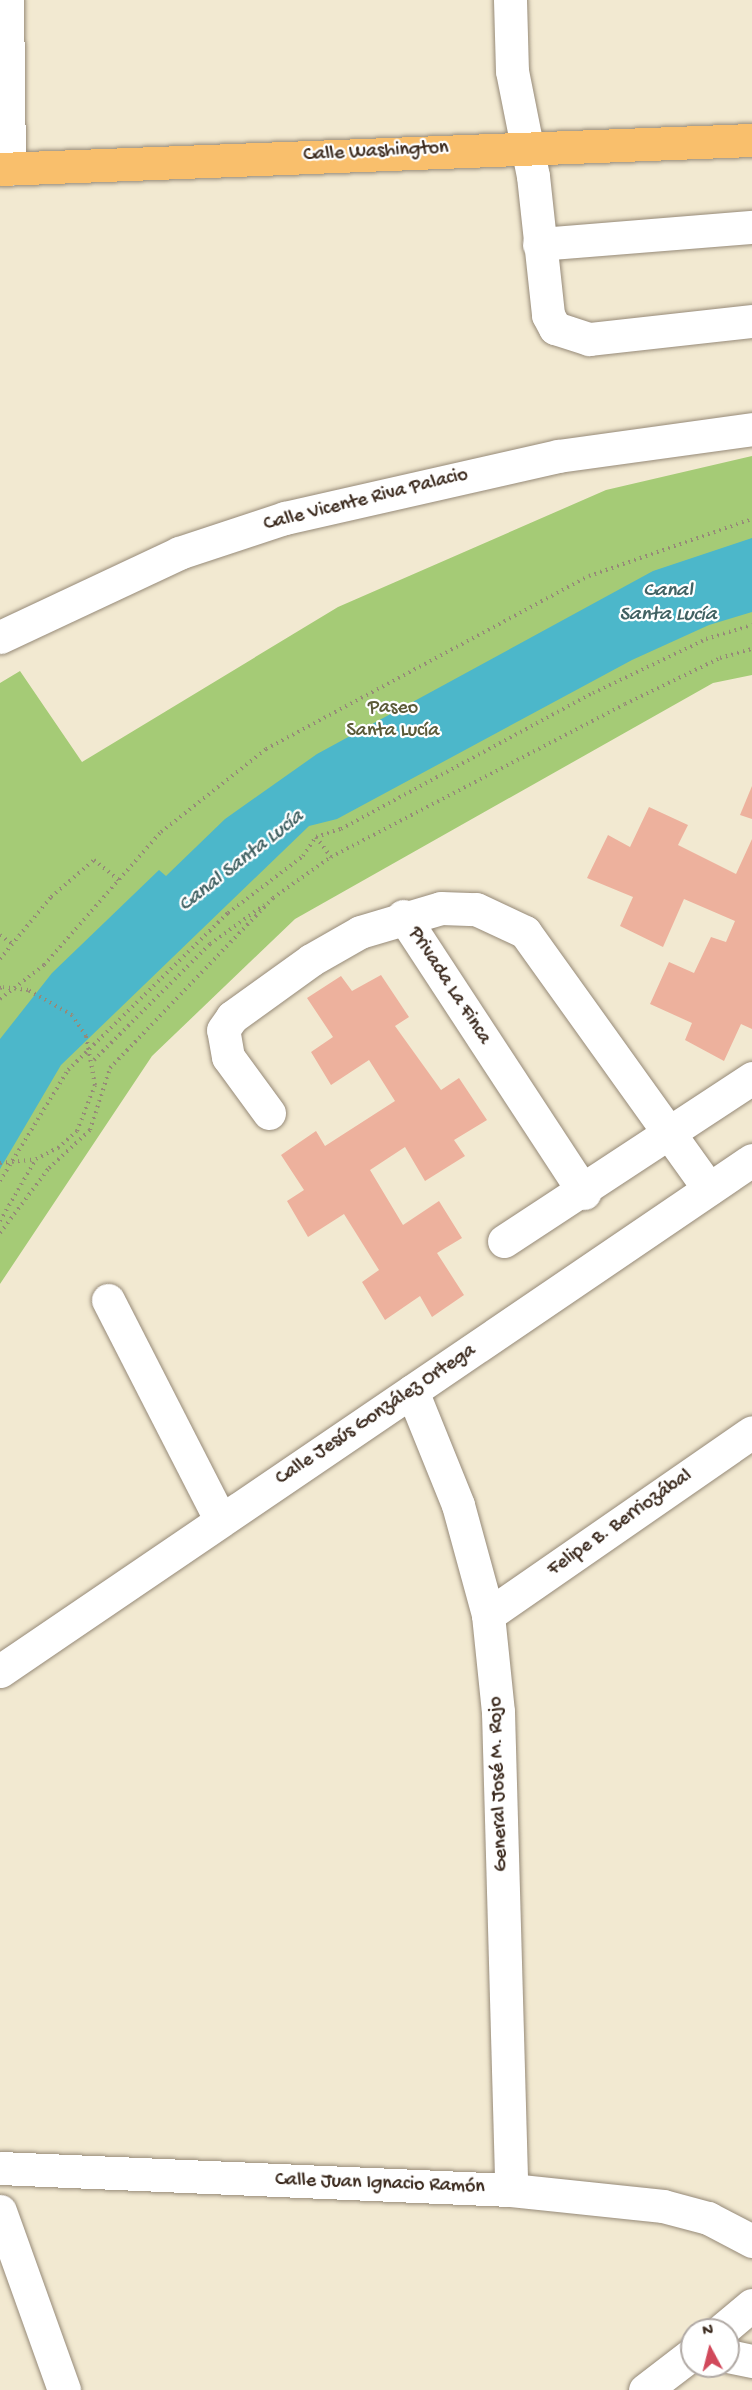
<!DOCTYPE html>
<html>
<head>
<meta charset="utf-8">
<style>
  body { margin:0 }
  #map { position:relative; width:752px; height:2390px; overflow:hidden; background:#f2e9d1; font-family:"Gochi Hand",sans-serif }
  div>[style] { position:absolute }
  .green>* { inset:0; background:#a5cb76 }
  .water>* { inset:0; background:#4cb7ca }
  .building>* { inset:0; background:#edb19d }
  .path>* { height:4px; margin-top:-2px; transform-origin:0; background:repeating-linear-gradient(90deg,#968a78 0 1.5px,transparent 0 6px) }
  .roads { filter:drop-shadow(0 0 2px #968a78) drop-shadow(0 0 2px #968a78) }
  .minor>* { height:33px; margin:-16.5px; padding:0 16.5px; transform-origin:16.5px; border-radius:16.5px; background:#fff }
  .major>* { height:33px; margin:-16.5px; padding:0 16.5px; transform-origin:16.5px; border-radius:16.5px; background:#f9bf6c }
  .path-bridge>* { height:4px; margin-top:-2px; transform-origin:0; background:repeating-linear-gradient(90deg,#968a78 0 1.5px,transparent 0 6px) }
  span { translate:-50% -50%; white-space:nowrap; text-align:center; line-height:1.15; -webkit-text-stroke:4.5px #fff; paint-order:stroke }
  .street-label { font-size:20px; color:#3b2a1e }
  .park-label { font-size:20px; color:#5b5a38 }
  .water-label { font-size:21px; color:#426263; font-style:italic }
  .north { position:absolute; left:680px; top:2318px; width:60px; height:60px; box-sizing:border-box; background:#fff; border:2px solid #b1aaa5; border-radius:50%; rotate:353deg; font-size:16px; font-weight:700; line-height:24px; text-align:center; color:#3b2a1e }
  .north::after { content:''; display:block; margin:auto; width:21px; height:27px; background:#d1495b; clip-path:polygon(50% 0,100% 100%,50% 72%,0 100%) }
</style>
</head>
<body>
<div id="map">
  <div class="green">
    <i style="clip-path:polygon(752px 456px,752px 675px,713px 683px,295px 919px,152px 1056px,0 1284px,0 683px,20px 671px,82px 762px,338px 607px,606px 490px)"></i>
  </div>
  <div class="water">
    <i style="clip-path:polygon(752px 538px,752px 612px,709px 625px,632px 660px,337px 819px,309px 826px,61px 1065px,0 1169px,0 1039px,52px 973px,159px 870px,166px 876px,225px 819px,317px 754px,653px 571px)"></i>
  </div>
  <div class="building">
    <i style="clip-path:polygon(752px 786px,752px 819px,740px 815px)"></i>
    <i style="clip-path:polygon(649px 807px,688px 825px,678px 845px,736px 874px,752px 839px,752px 1029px,741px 1024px,724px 1061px,685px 1040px,692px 1023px,650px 1004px,669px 962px,694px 973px,711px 937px,726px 942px,735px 921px,684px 899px,663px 947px,620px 926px,633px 897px,587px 878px,608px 835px,630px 847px)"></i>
    <i style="clip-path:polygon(381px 975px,409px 1017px,395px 1026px,441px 1090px,459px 1078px,487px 1120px,454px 1140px,465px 1156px,425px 1181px,405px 1147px,370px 1170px,403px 1225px,439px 1201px,462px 1238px,437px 1253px,464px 1295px,432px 1317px,420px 1296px,385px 1320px,362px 1282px,379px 1270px,344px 1214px,308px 1237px,287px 1201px,304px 1190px,281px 1155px,316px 1131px,325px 1146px,395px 1101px,369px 1060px,331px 1085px,311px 1052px,333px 1037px,307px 998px,341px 976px,352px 991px)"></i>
  </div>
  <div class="path">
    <i style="left:316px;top:837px;width:25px;rotate:53deg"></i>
    <i style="left:0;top:935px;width:14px;rotate:36deg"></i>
    <i style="left:0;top:959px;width:80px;rotate:-50.6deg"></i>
    <i style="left:51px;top:897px;width:57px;rotate:-40.7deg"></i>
    <i style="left:94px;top:860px;width:32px;rotate:39deg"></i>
    <i style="left:0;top:988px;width:3px;rotate:-18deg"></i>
    <i style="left:0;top:999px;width:56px;rotate:-37.7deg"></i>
    <i style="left:44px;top:965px;width:177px;rotate:-48.7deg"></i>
    <i style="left:161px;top:832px;width:134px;rotate:-38.3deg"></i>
    <i style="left:266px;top:749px;width:366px;rotate:-28.2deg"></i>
    <i style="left:589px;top:576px;width:173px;rotate:-19.3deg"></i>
    <i style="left:94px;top:1060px;width:164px;rotate:-45deg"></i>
    <i style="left:210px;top:944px;width:67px;rotate:-35.8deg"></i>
    <i style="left:0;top:1181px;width:130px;rotate:-58.5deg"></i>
    <i style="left:68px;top:1070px;width:224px;rotate:-44.5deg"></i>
    <i style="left:228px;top:913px;width:94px;rotate:-37.2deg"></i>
    <i style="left:303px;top:856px;width:23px;rotate:-56deg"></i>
    <i style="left:316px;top:837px;width:26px;rotate:-18deg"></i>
    <i style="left:341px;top:829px;width:286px;rotate:-28.4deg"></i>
    <i style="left:593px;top:693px;width:125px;rotate:-25.5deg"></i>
    <i style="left:706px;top:639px;width:48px;rotate:-16.9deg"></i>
    <i style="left:0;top:1221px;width:72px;rotate:-59.9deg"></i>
    <i style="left:0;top:1233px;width:81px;rotate:-53deg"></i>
    <i style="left:49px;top:1168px;width:56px;rotate:-42.8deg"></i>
    <i style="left:90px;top:1130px;width:65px;rotate:-72.1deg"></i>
    <i style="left:110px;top:1068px;width:236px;rotate:-46.2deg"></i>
    <i style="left:273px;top:898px;width:71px;rotate:-35.3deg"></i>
    <i style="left:331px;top:857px;width:331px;rotate:-27.5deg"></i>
    <i style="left:625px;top:704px;width:106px;rotate:-25.8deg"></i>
    <i style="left:720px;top:658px;width:33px;rotate:-16deg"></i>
  </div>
  <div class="roads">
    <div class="minor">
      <i style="left:7px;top:0;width:169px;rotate:89.3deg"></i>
      <i style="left:510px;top:0;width:71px;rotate:88.4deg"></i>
      <i style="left:512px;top:71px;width:107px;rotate:78.7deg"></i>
      <i style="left:533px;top:176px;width:140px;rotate:83.8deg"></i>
      <i style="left:548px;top:315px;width:15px;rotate:62deg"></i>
      <i style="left:555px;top:328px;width:36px;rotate:18deg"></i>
      <i style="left:589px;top:339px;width:164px;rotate:-6.3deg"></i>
      <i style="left:539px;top:244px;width:214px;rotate:-4.6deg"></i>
      <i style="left:0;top:637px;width:198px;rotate:-25.1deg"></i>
      <i style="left:179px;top:553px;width:112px;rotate:-18.3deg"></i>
      <i style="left:285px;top:518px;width:280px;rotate:-12.8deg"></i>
      <i style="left:558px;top:456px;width:196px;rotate:-7.9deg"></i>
      <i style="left:403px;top:916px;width:331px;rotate:56.8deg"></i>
      <i style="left:269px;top:1113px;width:69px;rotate:-126.2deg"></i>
      <i style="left:228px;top:1057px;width:27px;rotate:-100deg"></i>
      <i style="left:223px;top:1030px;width:16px;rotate:-55deg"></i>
      <i style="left:232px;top:1017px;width:97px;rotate:-35.8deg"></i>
      <i style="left:311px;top:960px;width:56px;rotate:-29.7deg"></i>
      <i style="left:360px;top:932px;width:84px;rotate:-16.5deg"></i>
      <i style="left:441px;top:908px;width:35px;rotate:2deg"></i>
      <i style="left:476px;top:909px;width:54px;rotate:25.1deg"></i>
      <i style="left:525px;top:932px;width:316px;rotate:54.4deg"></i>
      <i style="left:504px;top:1241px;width:297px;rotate:-33.3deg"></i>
      <i style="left:108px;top:1300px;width:246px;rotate:62.9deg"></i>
      <i style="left:412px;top:1391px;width:123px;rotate:68deg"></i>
      <i style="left:458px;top:1505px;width:114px;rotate:74.7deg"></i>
      <i style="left:488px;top:1615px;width:98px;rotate:84.1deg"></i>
      <i style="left:498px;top:1712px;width:478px;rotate:88.4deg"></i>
      <i style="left:488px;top:1615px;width:321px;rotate:-34.7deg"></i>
      <i style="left:0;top:1671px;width:909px;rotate:-34.2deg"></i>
      <i style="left:0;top:2168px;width:511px;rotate:2.47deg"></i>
      <i style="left:511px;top:2190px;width:153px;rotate:6deg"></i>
      <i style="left:663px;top:2206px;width:47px;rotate:14.9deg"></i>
      <i style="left:708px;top:2218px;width:50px;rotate:27.6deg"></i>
      <i style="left:0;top:2211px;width:190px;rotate:70.3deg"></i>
      <i style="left:722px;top:2330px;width:39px;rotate:-40deg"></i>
      <i style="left:728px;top:2356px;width:25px;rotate:12deg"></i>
      <i style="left:645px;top:2390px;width:59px;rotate:-37.5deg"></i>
    </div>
    <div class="major">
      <i style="left:0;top:169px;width:753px;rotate:-2.21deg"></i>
    </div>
  </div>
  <div class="path-bridge">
    <i style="left:0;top:1163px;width:36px;rotate:-6deg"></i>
    <i style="left:36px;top:1159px;width:25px;rotate:-27deg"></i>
    <i style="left:58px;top:1148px;width:25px;rotate:-42deg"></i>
    <i style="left:77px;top:1131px;width:49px;rotate:-68.6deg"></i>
    <i style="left:95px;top:1085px;width:50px;rotate:-100.4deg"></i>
    <i style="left:86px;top:1036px;width:25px;rotate:-124deg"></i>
    <i style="left:72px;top:1015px;width:51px;rotate:-150.4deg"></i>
    <i style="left:28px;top:990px;width:25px;rotate:-173deg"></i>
  </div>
  <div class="street-label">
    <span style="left:376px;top:152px;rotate:-3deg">Calle Washington</span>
    <span style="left:366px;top:500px;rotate:-14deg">Calle Vicente Riva Palacio</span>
    <span style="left:449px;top:986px;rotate:57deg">Privada La Finca</span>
    <span style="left:376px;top:1415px;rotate:-34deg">Calle Jesús González Ortega</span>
    <span style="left:620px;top:1523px;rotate:-35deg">Felipe B. Berriozábal</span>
    <span style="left:499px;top:1784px;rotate:-92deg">General José M. Rojo</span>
    <span style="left:380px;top:2184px;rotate:2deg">Calle Juan Ignacio Ramón</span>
  </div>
  <div class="park-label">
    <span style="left:393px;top:720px">Paseo<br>Santa Lucía</span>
  </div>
  <div class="water-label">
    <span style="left:668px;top:604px">Canal<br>Santa Lucía</span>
    <span style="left:242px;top:862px;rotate:-38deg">Canal Santa Lucía</span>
  </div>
  <div class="north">N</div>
</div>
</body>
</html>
